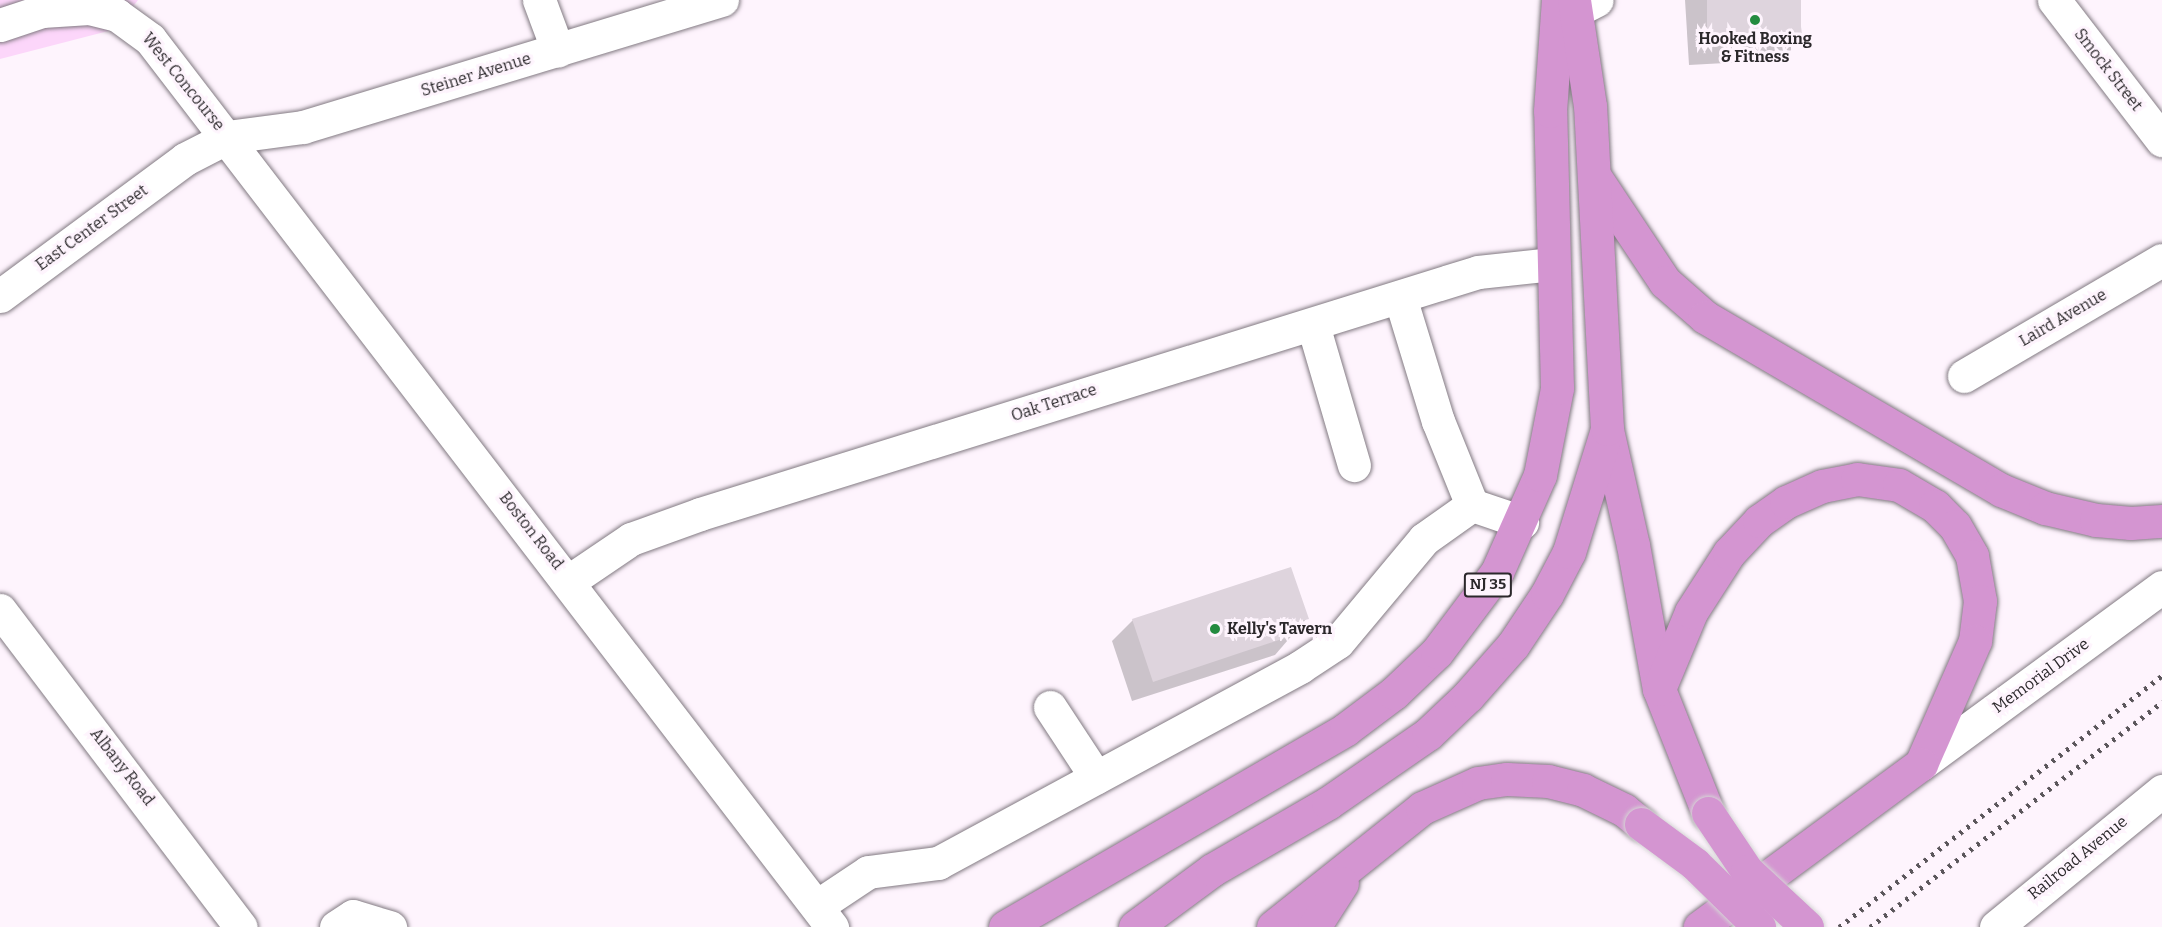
<!DOCTYPE html>
<html>
<head>
<meta charset="utf-8">
<style>
  body { margin:0 }
  #map { position:relative; width:2162px; height:927px; overflow:hidden; background:#fef4fd; font-family:Bitter,serif }
  div>[style] { position:absolute }
  .green>* { inset:0; background:#fcd6fa }
  .shadow>* { inset:0; background:#0003 }
  .building>* { inset:0; background:#ded4dd; transform-origin:0 0 }
  .roads { filter:drop-shadow(0 0 2px #827a82) drop-shadow(0 0 2px #827a82) }
  .minor>* { height:33px; margin:-16.5px; padding:0 16.5px; transform-origin:16.5px; border-radius:16.5px; background:#fff }
  .highway>* { height:33px; margin:-16.5px; padding:0 16.5px; transform-origin:16.5px; border-radius:16.5px; background:#d495d1 }
  .rail>* { height:4.5px; margin-top:-2.25px; transform-origin:0; background:repeating-linear-gradient(90deg,#5b565b 0 3px,transparent 0 9px) }
  .bridges { filter:drop-shadow(0 0 2px #d5d4d5) drop-shadow(0 0 2px #d5d4d5) }
  .highway-bridge>* { height:33px; margin:-16.5px; padding:0 16.5px; transform-origin:16.5px; border-radius:16.5px; background:#d495d1 }
  .dots>* { width:16px; height:16px; translate:-50% -50%; box-sizing:border-box; border:3px solid #fef4fd; border-radius:50% }
  span { translate:-50% -50%; white-space:nowrap; text-align:center; line-height:1.15; -webkit-text-stroke:6px #fef4fd; paint-order:stroke }
  .shield-label span { padding:2px 4px; background:#fef4fd; border:2px solid; border-radius:4px; -webkit-text-stroke-width:0 }
  .shield-label { font-size:15px; color:#2b282b; font-weight:700 }
  .poi-label { font-size:16px; color:#2b282b; font-weight:700 }
  .left { translate:0 -50%; text-align:left }
  .street-label { font-size:16px; color:#2b282b }
</style>
</head>
<body>
<div id="map">
  <div class="green">
    <i style="clip-path:polygon(0 0,138px 0,116px 29px,0 59px)"></i>
  </div>
  <div class="shadow">
    <i style="clip-path:polygon(1685px 0,1799px 0,1802px 39px,1781px 60px,1689px 65px)"></i>
    <i style="clip-path:polygon(1307px 618px,1275px 655px,1132px 701px,1112px 641px,1133px 620px)"></i>
  </div>
  <div class="building">
    <i style="left:1707px;top:0;width:94px;height:45px"></i>
    <i style="clip-path:polygon(1291px 567px,1309px 619px,1293px 623px,1297px 634px,1153px 682px,1132px 619px)"></i>
  </div>
  <div class="roads">
    <div class="minor">
      <i style="left:539px;top:0;width:54px;rotate:69.6deg"></i>
      <i style="left:2054px;top:0;width:177px;rotate:52.4deg"></i>
      <i style="left:1577px;top:10px;width:22px;rotate:-27deg"></i>
      <i style="left:0;top:25px;width:44px;rotate:-18.4deg"></i>
      <i style="left:42px;top:11px;width:47px;rotate:-3.7deg"></i>
      <i style="left:89px;top:8px;width:29px;rotate:14deg"></i>
      <i style="left:117px;top:15px;width:41px;rotate:36deg"></i>
      <i style="left:150px;top:39px;width:1120px;rotate:52.48deg"></i>
      <i style="left:0;top:296px;width:230px;rotate:-36.5deg"></i>
      <i style="left:185px;top:159px;width:48px;rotate:-27.1deg"></i>
      <i style="left:228px;top:137px;width:76px;rotate:-7.6deg"></i>
      <i style="left:303px;top:127px;width:438px;rotate:-16.9deg"></i>
      <i style="left:1400px;top:297px;width:130px;rotate:73deg"></i>
      <i style="left:1438px;top:421px;width:91px;rotate:68deg"></i>
      <i style="left:1472px;top:505px;width:53px;rotate:18.8deg"></i>
      <i style="left:1313px;top:325px;width:146px;rotate:73.7deg"></i>
      <i style="left:1964px;top:376px;width:229px;rotate:-30.4deg"></i>
      <i style="left:569px;top:581px;width:75px;rotate:-34.1deg"></i>
      <i style="left:631px;top:539px;width:73px;rotate:-19.9deg"></i>
      <i style="left:700px;top:514px;width:815px;rotate:-17.28deg"></i>
      <i style="left:1478px;top:272px;width:75px;rotate:-6.1deg"></i>
      <i style="left:0;top:610px;width:398px;rotate:52.8deg"></i>
      <i style="left:1050px;top:707px;width:84px;rotate:56.7deg"></i>
      <i style="left:1921px;top:764px;width:299px;rotate:-36.3deg"></i>
      <i style="left:817px;top:906px;width:61px;rotate:-33.7deg"></i>
      <i style="left:868px;top:872px;width:71px;rotate:-7.3deg"></i>
      <i style="left:938px;top:863px;width:412px;rotate:-28.4deg"></i>
      <i style="left:1300px;top:667px;width:45px;rotate:-33.3deg"></i>
      <i style="left:1338px;top:642px;width:134px;rotate:-50.1deg"></i>
      <i style="left:1424px;top:539px;width:59px;rotate:-35.3deg"></i>
      <i style="left:336px;top:927px;width:20px;rotate:-33deg"></i>
      <i style="left:353px;top:916px;width:39px;rotate:17deg"></i>
      <i style="left:1996px;top:927px;width:215px;rotate:-39.3deg"></i>
    </div>
    <div class="highway">
      <i style="left:1595px;top:177px;width:126px;rotate:56.3deg"></i>
      <i style="left:1665px;top:282px;width:53px;rotate:41.2deg"></i>
      <i style="left:1705px;top:317px;width:343px;rotate:30.3deg"></i>
      <i style="left:2001px;top:490px;width:48px;rotate:22.2deg"></i>
      <i style="left:2045px;top:508px;width:52px;rotate:13.2deg"></i>
      <i style="left:2096px;top:520px;width:35px;rotate:5deg"></i>
      <i style="left:2131px;top:523px;width:31px;rotate:-4deg"></i>
      <i style="left:1607px;top:430px;width:118px;rotate:77.3deg"></i>
      <i style="left:1633px;top:545px;width:146px;rotate:79.8deg"></i>
      <i style="left:1659px;top:689px;width:133px;rotate:68.4deg"></i>
      <i style="left:1659px;top:689px;width:83px;rotate:-67.4deg"></i>
      <i style="left:1691px;top:612px;width:70px;rotate:-57.2deg"></i>
      <i style="left:1729px;top:553px;width:44px;rotate:-46.8deg"></i>
      <i style="left:1759px;top:521px;width:33px;rotate:-35deg"></i>
      <i style="left:1786px;top:502px;width:39px;rotate:-24deg"></i>
      <i style="left:1822px;top:486px;width:36px;rotate:-11deg"></i>
      <i style="left:1857px;top:479px;width:42px;rotate:8.1deg"></i>
      <i style="left:1899px;top:485px;width:42px;rotate:30.3deg"></i>
      <i style="left:1935px;top:506px;width:28px;rotate:45deg"></i>
      <i style="left:1955px;top:526px;width:34px;rotate:60deg"></i>
      <i style="left:1972px;top:556px;width:46px;rotate:79.9deg"></i>
      <i style="left:1980px;top:601px;width:40px;rotate:97.1deg"></i>
      <i style="left:1975px;top:641px;width:134px;rotate:113.7deg"></i>
      <i style="left:1921px;top:764px;width:275px;rotate:143.6deg"></i>
      <i style="left:1005px;top:927px;width:394px;rotate:-30.1deg"></i>
      <i style="left:1346px;top:729px;width:60px;rotate:-36.9deg"></i>
      <i style="left:1394px;top:693px;width:59px;rotate:-43.6deg"></i>
      <i style="left:1437px;top:652px;width:100px;rotate:-53.1deg"></i>
      <i style="left:1497px;top:572px;width:106px;rotate:-66.1deg"></i>
      <i style="left:1540px;top:475px;width:89px;rotate:-78.9deg"></i>
      <i style="left:1557px;top:388px;width:277px;rotate:-91.4deg"></i>
      <i style="left:1550px;top:111px;width:111px;rotate:-85.9deg"></i>
      <i style="left:1135px;top:927px;width:96px;rotate:-36.5deg"></i>
      <i style="left:1212px;top:870px;width:134px;rotate:-30deg"></i>
      <i style="left:1328px;top:803px;width:121px;rotate:-34.6deg"></i>
      <i style="left:1428px;top:734px;width:55px;rotate:-43.5deg"></i>
      <i style="left:1468px;top:696px;width:68px;rotate:-48.6deg"></i>
      <i style="left:1513px;top:645px;width:61px;rotate:-56.3deg"></i>
      <i style="left:1547px;top:594px;width:47px;rotate:-62.4deg"></i>
      <i style="left:1569px;top:552px;width:129px;rotate:-72.8deg"></i>
      <i style="left:1607px;top:429px;width:323px;rotate:-93deg"></i>
      <i style="left:1590px;top:106px;width:107px;rotate:-98.6deg"></i>
      <i style="left:1273px;top:927px;width:191px;rotate:-38.6deg"></i>
      <i style="left:1422px;top:808px;width:61px;rotate:-24.1deg"></i>
      <i style="left:1478px;top:783px;width:29px;rotate:-8deg"></i>
      <i style="left:1507px;top:779px;width:41px;rotate:2.8deg"></i>
      <i style="left:1548px;top:781px;width:36px;rotate:14deg"></i>
      <i style="left:1583px;top:790px;width:46px;rotate:26deg"></i>
      <i style="left:1624px;top:810px;width:22px;rotate:39deg"></i>
      <i style="left:1314px;top:927px;width:52px;rotate:-57.5deg"></i>
    </div>
  </div>
  <div class="rail">
    <i style="left:1839px;top:927px;width:409px;rotate:-37.9deg"></i>
    <i style="left:1870px;top:927px;width:369px;rotate:-37.6deg"></i>
  </div>
  <div class="bridges">
    <div class="highway-bridge">
      <i style="left:1708px;top:813px;width:70px;rotate:56.1deg"></i>
      <i style="left:1747px;top:871px;width:82px;rotate:43deg"></i>
      <i style="left:1641px;top:824px;width:67px;rotate:36.5deg"></i>
      <i style="left:1695px;top:864px;width:90px;rotate:44.5deg"></i>
    </div>
  </div>
  <div class="dots">
    <i style="left:1755px;top:20px;background:#248b40"></i>
    <i style="left:1215px;top:629px;background:#248b40"></i>
  </div>
  <div class="shield-label">
    <span style="left:1488px;top:585px">NJ 35</span>
  </div>
  <div class="poi-label">
    <span style="left:1755px;top:48px">Hooked Boxing<br>&amp; Fitness</span>
    <span class="left" style="left:1227px;top:629px">Kelly's Tavern</span>
  </div>
  <div class="street-label">
    <span style="left:2108px;top:70px;rotate:52deg">Smock Street</span>
    <span style="left:476px;top:75px;rotate:-17deg">Steiner Avenue</span>
    <span style="left:183px;top:82px;rotate:51deg">West Concourse</span>
    <span style="left:92px;top:228px;rotate:-36deg">East Center Street</span>
    <span style="left:2063px;top:318px;rotate:-30deg">Laird Avenue</span>
    <span style="left:1054px;top:403px;rotate:-18deg">Oak Terrace</span>
    <span style="left:531px;top:531px;rotate:52deg">Boston Road</span>
    <span style="left:2041px;top:676px;rotate:-36deg">Memorial Drive</span>
    <span style="left:122px;top:767px;rotate:52deg">Albany Road</span>
    <span style="left:2078px;top:858px;rotate:-39deg">Railroad Avenue</span>
  </div>
</div>
</body>
</html>
